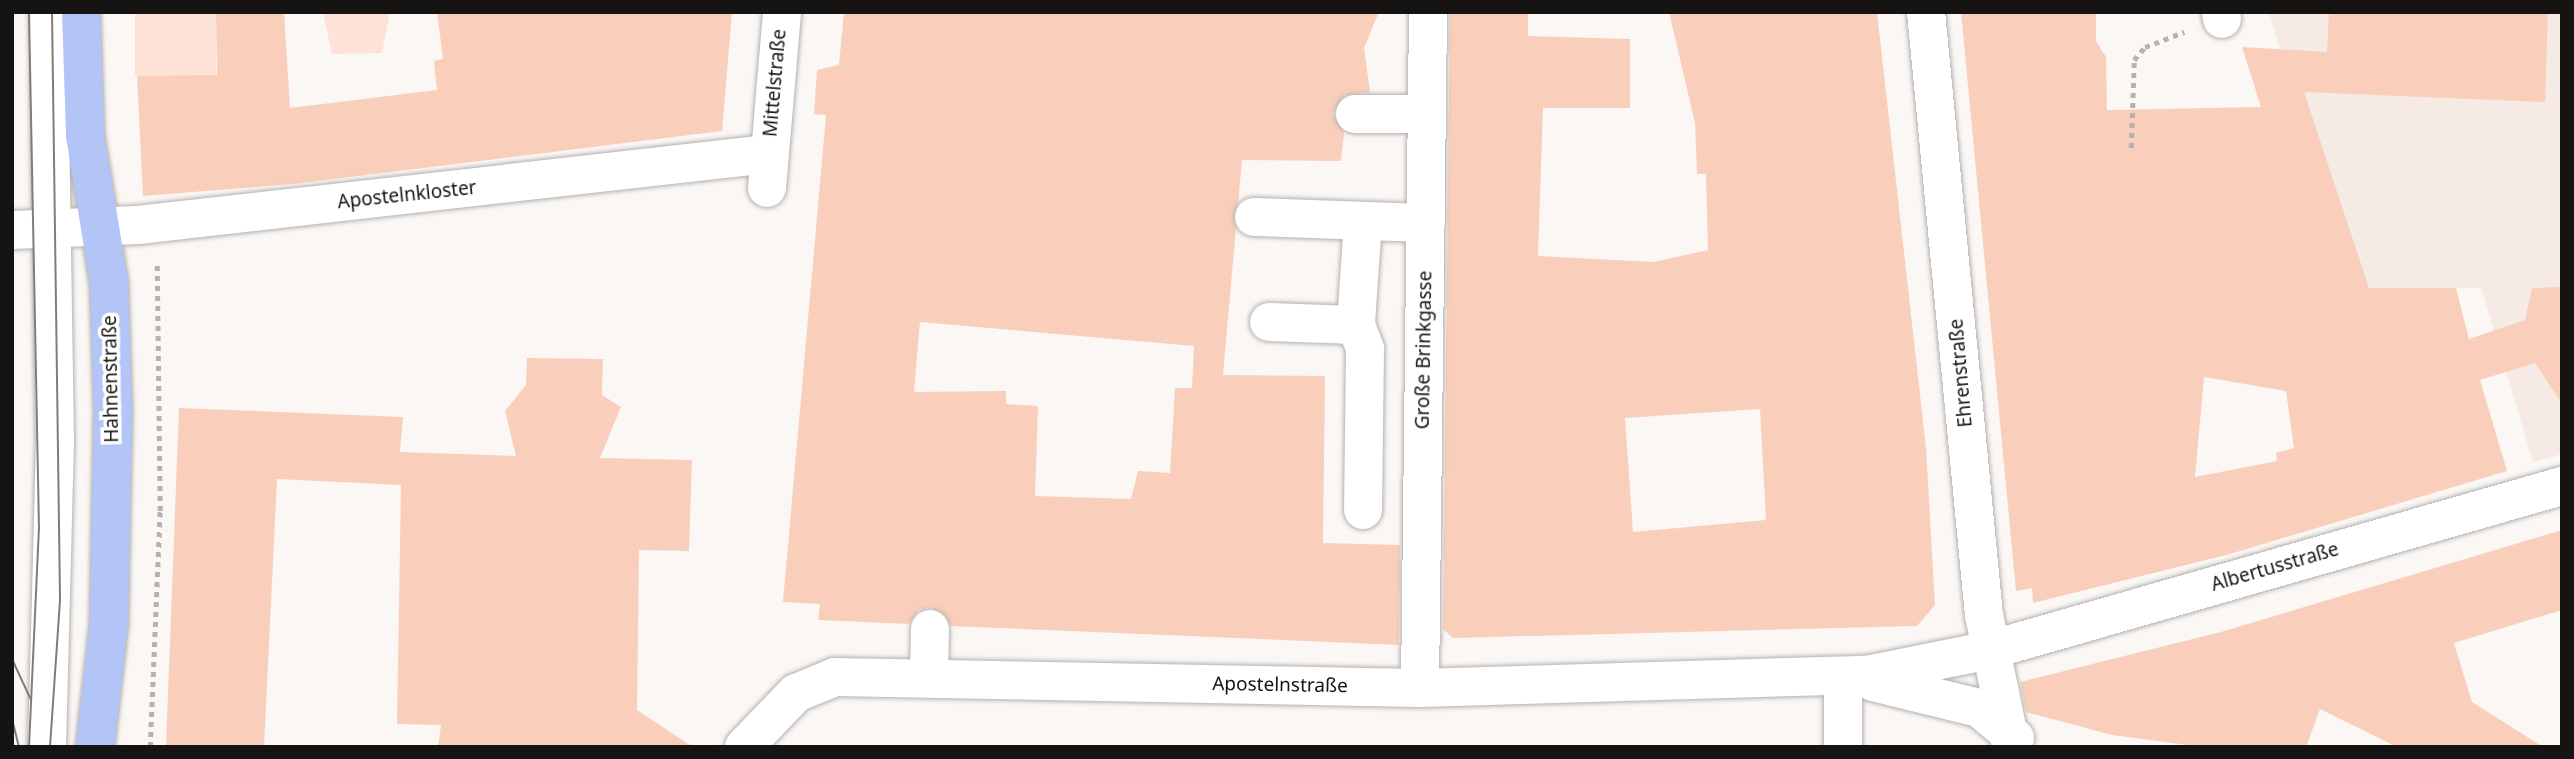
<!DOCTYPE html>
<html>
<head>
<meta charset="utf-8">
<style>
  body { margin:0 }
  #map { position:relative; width:2574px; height:759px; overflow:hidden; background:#faf7f5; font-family:"Noto Sans",sans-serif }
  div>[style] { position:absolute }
  .built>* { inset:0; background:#f6eae5 }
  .green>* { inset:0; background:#fde3d7; transform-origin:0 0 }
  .building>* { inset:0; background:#f9cfbb }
  .path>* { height:4.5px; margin-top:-2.25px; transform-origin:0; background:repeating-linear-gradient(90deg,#b4b1af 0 5px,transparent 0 10px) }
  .roads { filter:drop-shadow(0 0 2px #b4b1af) drop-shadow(0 0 2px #b4b1af) }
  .minor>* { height:38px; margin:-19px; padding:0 19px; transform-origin:19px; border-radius:19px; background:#fff }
  .major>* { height:38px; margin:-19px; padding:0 19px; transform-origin:19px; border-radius:19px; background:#b3c4f7 }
  .tram>* { height:2px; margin:-1px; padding:0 1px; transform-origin:1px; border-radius:1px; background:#7f7d7c }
  span { translate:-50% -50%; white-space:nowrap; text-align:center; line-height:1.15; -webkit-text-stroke:7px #fff; paint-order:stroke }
  .street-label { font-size:19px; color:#151413 }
  .frame { position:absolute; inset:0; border:14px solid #151413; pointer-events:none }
</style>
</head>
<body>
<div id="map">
  <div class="built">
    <i style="clip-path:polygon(2269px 12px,2562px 12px,2562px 454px,2533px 462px,2481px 288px,2352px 288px)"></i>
  </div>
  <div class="green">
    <i style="left:135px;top:12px;width:81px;height:64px"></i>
    <i style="clip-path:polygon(323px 12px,390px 12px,382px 53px,332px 54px)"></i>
  </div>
  <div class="building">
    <i style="clip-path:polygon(216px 12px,284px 12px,290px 108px,437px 90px,434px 61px,443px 59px,437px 12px,732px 12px,722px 131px,293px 184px,143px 196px,137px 76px,217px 75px)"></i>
    <i style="clip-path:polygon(evenodd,844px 12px,1379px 12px,1364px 48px,1370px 92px,1345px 95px,1333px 113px,1344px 133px,1341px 161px,1242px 160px,1223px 375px,1325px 376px,1323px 543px,1400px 545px,1399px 645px,951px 626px,931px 607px,919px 610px,909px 624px,818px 620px,820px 604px,783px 602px,826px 115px,814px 114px,817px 70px,839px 65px,844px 12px,920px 322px,1194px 346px,1192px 388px,1175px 388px,1170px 473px,1138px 471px,1131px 499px,1035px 496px,1038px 406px,1006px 404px,1006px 391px,914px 392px,920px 322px)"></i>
    <i style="clip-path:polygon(evenodd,1450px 12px,1528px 12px,1528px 36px,1630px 39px,1630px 108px,1543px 108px,1538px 256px,1654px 262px,1708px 250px,1706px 174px,1697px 174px,1695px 123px,1669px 12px,1877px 12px,1926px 448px,1935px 605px,1917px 626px,1453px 638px,1443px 629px,1450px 12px,1760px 409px,1766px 520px,1633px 532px,1625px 418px,1760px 409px)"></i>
    <i style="clip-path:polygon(evenodd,1961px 12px,2096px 12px,2096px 41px,2106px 57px,2107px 110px,2261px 107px,2242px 47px,2327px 52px,2329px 12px,2548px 12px,2545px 102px,2304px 92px,2369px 288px,2456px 288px,2469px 339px,2525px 320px,2532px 288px,2562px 287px,2562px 404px,2535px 363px,2480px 380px,2507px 471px,2230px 554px,2033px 603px,2032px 588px,2016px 591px,1961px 12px,2204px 377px,2286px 391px,2294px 448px,2276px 453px,2277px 461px,2195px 477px,2204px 377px)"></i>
    <i style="clip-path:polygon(527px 358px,603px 359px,602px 395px,621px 407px,600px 458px,692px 460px,689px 551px,639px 550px,637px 710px,693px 747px,438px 747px,441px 725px,397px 724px,401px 485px,277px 479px,264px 747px,166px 747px,179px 408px,403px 417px,400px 452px,516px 456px,505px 411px,526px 385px)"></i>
    <i style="clip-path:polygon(2562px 530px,2562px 610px,2454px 643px,2472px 702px,2543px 747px,2397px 747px,2320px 709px,2306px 747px,2203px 747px,2112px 735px,2026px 712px,2020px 682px,2221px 632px)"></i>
  </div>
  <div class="path">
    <i style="left:2131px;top:148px;width:88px;rotate:-88deg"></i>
    <i style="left:2134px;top:60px;width:17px;rotate:-50deg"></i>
    <i style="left:2145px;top:47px;width:42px;rotate:-21deg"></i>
    <i style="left:150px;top:747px;width:236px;rotate:-87.6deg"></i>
    <i style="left:160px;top:511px;width:246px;rotate:-90.7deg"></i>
  </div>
  <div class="roads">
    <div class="minor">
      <i style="left:1926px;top:12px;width:606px;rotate:84.51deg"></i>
      <i style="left:1984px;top:615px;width:135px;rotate:78.4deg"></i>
      <i style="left:2221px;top:12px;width:7px;rotate:82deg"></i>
      <i style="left:1355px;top:114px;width:72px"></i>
      <i style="left:767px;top:188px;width:177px;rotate:-85.1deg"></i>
      <i style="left:1254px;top:217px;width:172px;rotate:2deg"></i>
      <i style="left:1363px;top:221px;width:104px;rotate:93.9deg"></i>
      <i style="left:1356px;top:325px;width:26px;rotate:69deg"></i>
      <i style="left:1365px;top:349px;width:161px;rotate:90.7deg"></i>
      <i style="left:12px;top:230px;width:126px;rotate:-2.3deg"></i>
      <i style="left:138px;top:225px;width:634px;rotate:-6.43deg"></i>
      <i style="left:1269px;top:322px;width:87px;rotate:2deg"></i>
      <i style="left:929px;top:677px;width:48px;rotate:-88.8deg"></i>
      <i style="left:1843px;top:678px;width:69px;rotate:90deg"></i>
      <i style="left:1873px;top:682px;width:109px;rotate:13.8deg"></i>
      <i style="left:1979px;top:708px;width:47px;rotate:39.8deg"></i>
      <i style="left:1420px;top:688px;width:676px;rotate:-89.32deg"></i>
      <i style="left:47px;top:747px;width:307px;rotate:-88.5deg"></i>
      <i style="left:55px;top:440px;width:428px;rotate:-90.9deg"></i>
      <i style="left:744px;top:747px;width:75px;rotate:-46.1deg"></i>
      <i style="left:796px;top:693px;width:42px;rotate:-22.3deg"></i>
      <i style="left:835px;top:677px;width:585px;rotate:1.08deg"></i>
      <i style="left:1420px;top:688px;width:446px;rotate:-1.7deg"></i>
      <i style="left:1866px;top:675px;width:126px;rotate:-11.4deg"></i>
      <i style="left:1990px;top:650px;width:595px;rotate:-16deg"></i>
    </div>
    <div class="major">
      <i style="left:81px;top:12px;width:123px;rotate:88.1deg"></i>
      <i style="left:85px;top:135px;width:150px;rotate:80.8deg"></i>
      <i style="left:109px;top:283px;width:128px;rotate:88.2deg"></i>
      <i style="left:113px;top:411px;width:212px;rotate:91.1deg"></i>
      <i style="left:109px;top:623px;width:125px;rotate:96.4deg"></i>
    </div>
  </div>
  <div class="tram">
    <i style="left:12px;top:659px;width:45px;rotate:65.1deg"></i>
    <i style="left:12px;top:719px;width:29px;rotate:76deg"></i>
    <i style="left:29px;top:747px;width:218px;rotate:-87.4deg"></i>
    <i style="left:39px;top:529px;width:517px;rotate:-91.11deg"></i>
    <i style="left:50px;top:747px;width:148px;rotate:-86.1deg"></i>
    <i style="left:60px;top:599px;width:587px;rotate:-90.78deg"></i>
  </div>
  <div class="street-label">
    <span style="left:775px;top:83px;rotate:-85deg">Mittelstraße</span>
    <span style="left:407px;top:195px;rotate:-6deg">Apostelnkloster</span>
    <span style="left:1424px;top:350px;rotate:-89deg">Große Brinkgasse</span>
    <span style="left:1961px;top:373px;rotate:-95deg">Ehrenstraße</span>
    <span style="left:111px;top:379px;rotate:-91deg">Hahnenstraße</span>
    <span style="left:2275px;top:567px;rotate:-16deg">Albertusstraße</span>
    <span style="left:1280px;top:685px;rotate:1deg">Apostelnstraße</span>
  </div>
  <div class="frame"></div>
</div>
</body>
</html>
